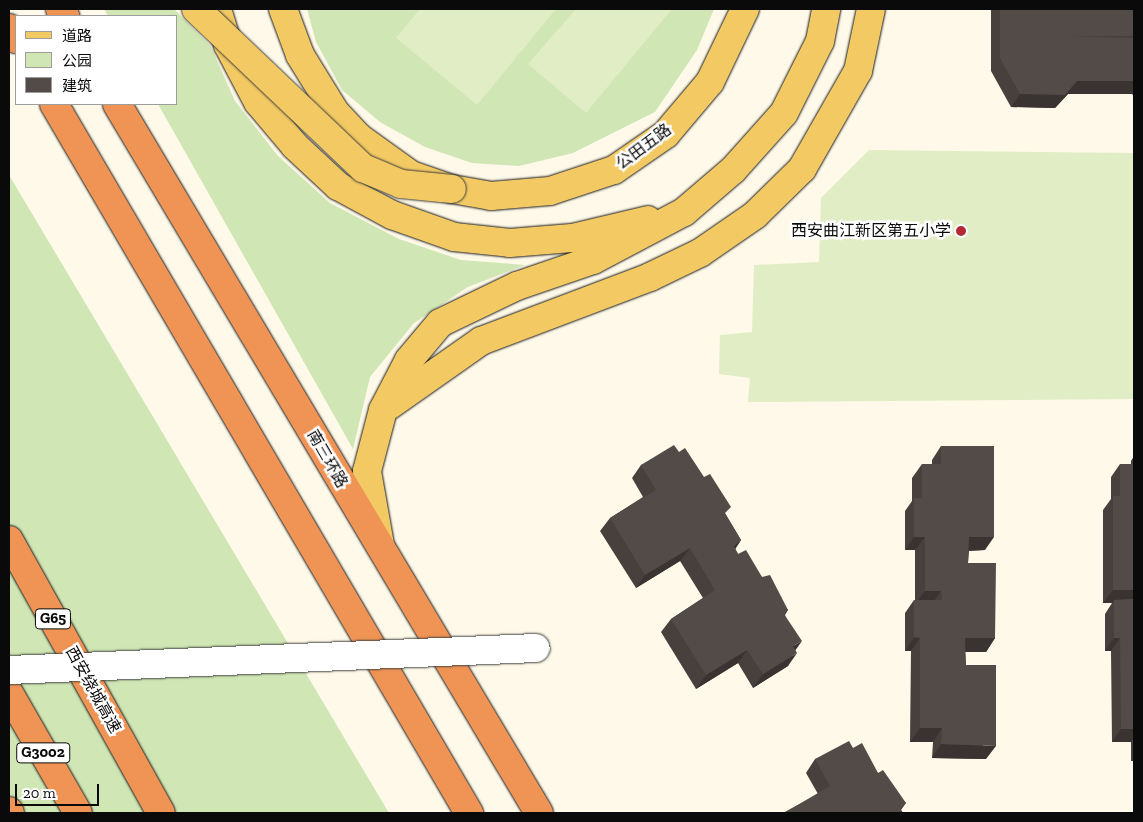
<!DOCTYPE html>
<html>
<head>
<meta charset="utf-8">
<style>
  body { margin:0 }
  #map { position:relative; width:1143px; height:822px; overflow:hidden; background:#fef9e8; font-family:"Zilla Slab","Noto Sans SC",serif }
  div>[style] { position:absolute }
  .green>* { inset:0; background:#d0e6b4 }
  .pitch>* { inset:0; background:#e1edc5 }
  .roads { filter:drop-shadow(0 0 1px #1b1b1b) drop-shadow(0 0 1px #1b1b1b) }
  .major>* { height:28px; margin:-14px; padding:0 14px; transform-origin:14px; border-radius:14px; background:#f3c963 }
  .highway>* { height:28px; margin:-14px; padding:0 14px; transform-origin:14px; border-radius:14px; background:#ef9455 }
  .bridges { filter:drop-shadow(0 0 1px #3d3d3d) drop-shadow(0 0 1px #3d3d3d) }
  .minor-bridge>* { height:28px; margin:-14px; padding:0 14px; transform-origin:14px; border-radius:14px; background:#fff }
  .major-bridge>* { height:28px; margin:-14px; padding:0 14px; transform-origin:14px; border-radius:14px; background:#f3c963 }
  .wall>* { inset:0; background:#47403d }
  .shaded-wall>* { inset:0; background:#393432 }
  .building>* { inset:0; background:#524b47; transform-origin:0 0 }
  .dots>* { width:14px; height:14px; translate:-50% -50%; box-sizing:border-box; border:2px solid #fff; border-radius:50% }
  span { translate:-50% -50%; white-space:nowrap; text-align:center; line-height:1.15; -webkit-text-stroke:5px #fff; paint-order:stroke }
  .shield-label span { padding:1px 4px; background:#fff; border:1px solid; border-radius:4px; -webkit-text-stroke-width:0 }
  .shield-label { font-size:15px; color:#0a0a0a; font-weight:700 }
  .street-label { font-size:16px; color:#0a0a0a }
  .poi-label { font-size:16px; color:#0a0a0a }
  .right { translate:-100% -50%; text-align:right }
  .frame { position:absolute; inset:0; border:10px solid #0a0a0a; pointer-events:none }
  .legend { position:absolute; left:15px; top:15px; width:162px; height:90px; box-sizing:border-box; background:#fff; border:1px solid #9d9d9d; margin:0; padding:6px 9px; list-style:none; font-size:15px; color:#0a0a0a }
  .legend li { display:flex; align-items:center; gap:10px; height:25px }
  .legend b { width:25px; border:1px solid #9d9d9d }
  .scale { position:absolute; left:15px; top:784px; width:84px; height:22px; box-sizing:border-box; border:2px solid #0a0a0a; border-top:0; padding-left:6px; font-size:15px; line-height:18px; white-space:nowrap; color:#0a0a0a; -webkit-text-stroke:4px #fff; paint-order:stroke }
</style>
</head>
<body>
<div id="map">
  <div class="green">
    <i style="clip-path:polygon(104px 9px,174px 9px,210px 45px,235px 101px,278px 156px,330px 203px,399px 239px,461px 260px,525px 265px,468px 287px,414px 323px,370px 377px,353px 449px,158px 104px,176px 104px,176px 16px,108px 16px)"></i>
    <i style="clip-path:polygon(307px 9px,714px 9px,697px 50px,655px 112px,573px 153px,519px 166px,472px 163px,425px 147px,380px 122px,342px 90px,316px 42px)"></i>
    <i style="clip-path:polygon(9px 175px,389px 813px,9px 813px)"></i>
  </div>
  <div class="pitch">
    <i style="clip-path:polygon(420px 9px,556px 9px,477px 105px,396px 38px)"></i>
    <i style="clip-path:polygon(576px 9px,672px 9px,586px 113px,528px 64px)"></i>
    <i style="clip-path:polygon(869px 150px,1134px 153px,1134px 399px,748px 402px,750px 378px,719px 374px,720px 335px,752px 332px,754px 265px,819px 262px,821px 198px)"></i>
  </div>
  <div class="roads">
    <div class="major">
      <i style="left:217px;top:9px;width:38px;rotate:73deg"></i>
      <i style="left:228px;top:45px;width:64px;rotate:62.2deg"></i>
      <i style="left:258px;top:102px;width:57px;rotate:49.9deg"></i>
      <i style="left:295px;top:146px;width:59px;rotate:42.9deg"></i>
      <i style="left:338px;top:186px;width:61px;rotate:28.2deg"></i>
      <i style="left:392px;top:215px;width:66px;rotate:19.5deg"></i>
      <i style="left:454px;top:237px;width:56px;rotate:6.1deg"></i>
      <i style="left:510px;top:243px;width:62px;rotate:-4.6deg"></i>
      <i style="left:572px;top:238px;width:78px;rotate:-13.3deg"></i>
      <i style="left:283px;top:9px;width:49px;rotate:69.7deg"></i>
      <i style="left:300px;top:55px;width:67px;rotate:58.4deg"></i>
      <i style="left:335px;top:112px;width:34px;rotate:47deg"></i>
      <i style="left:358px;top:137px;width:65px;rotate:35.6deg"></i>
      <i style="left:411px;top:175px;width:43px;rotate:18.9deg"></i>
      <i style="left:452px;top:189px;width:40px;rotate:10deg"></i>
      <i style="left:491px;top:196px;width:59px;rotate:-4.8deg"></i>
      <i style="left:550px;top:191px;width:67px;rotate:-18.2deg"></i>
      <i style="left:614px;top:170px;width:63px;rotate:-34.7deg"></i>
      <i style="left:666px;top:134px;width:68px;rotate:-49.8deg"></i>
      <i style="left:710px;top:82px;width:81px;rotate:-64.4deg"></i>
      <i style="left:390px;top:405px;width:111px;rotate:-35.1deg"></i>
      <i style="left:481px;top:341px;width:181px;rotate:-20.7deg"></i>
      <i style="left:650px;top:277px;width:55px;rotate:-25.6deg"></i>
      <i style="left:700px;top:253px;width:67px;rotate:-34.6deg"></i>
      <i style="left:755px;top:215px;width:66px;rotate:-44.4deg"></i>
      <i style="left:802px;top:169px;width:113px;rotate:-60.3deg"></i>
      <i style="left:858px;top:71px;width:63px;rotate:-78.2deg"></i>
      <i style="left:380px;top:545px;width:75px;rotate:-100deg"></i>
      <i style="left:367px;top:471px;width:63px;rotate:-75.3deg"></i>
      <i style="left:383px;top:410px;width:56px;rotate:-62.5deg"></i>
      <i style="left:409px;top:360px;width:48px;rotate:-50deg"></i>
      <i style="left:440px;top:323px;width:85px;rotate:-25.7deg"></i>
      <i style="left:517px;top:286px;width:80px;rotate:-18.9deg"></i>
      <i style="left:593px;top:260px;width:103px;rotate:-27.8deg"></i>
      <i style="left:684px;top:212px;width:65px;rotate:-40.6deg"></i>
      <i style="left:733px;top:170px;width:76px;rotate:-48.2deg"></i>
      <i style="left:784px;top:113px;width:80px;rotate:-63.4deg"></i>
      <i style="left:820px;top:41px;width:33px;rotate:-79deg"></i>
    </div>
    <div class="highway">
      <i style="left:60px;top:9px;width:9px;rotate:54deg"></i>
      <i style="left:9px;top:28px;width:13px;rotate:58deg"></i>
      <i style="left:54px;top:104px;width:822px;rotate:59.66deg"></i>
      <i style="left:117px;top:104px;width:825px;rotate:59.24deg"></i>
      <i style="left:9px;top:540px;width:312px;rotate:60.9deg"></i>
      <i style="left:9px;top:693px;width:138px;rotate:60.1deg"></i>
      <i style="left:9px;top:811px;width:2px;rotate:63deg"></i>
    </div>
  </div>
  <div class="bridges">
    <div class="minor-bridge">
      <i style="left:9px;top:670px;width:527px;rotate:-2.39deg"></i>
    </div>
    <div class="major-bridge">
      <i style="left:196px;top:9px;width:231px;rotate:43.6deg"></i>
      <i style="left:363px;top:168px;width:41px;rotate:22.8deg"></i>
      <i style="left:401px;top:184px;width:51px;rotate:5.6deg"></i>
    </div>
  </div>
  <div class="wall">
    <i style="clip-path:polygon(991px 9px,1134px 9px,1134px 97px,1132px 94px,1068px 94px,1055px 108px,1011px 107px,991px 71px)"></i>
    <i style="clip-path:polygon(941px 446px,985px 550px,969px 551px,968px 563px,995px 638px,986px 652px,965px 652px,966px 665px,986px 759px,932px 758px,933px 742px,910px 742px,911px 651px,905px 651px,905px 613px,914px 600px,915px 600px,915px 550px,905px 550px,905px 511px,912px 501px,912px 478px,922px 464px,932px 464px,932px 460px)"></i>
    <i style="clip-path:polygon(679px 452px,726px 515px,741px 540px,735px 549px,738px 554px,762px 577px,788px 610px,785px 615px,795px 650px,788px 666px,753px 688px,738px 663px,696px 689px,661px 632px,671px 619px,703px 598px,680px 561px,636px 588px,600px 531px,610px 518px,643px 497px,632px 478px,641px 465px)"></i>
    <i style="clip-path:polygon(1134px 456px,1134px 761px,1131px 761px,1131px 742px,1112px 742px,1111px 651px,1105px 651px,1105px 614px,1112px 603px,1103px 603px,1103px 510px,1111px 499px,1111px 477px,1120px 464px,1131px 464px,1131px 461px)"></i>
    <i style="clip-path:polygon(853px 748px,878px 773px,906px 803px,901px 810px,903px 813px,783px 813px,818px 794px,806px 773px,815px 759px)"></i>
  </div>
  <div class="shaded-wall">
    <i style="clip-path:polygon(1077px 81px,1134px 81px,1134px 91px,1132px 94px,1068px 94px,1055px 108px,1011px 107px,1020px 94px)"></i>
    <i style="clip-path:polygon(914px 537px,925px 537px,915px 550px,905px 550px)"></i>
    <i style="clip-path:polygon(969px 537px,994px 537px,985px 550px,959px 551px)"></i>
    <i style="clip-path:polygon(741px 540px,732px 554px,734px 546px)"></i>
    <i style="clip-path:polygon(690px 548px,680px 561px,636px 588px,645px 575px)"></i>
    <i style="clip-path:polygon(1113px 590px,1134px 590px,1134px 599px,1114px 600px,1112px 603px,1103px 603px)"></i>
    <i style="clip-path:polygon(925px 591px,941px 591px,932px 604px,915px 604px)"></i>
    <i style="clip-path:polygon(914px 637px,920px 638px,911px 651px,905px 651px)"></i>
    <i style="clip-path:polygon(965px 638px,995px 638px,986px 652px,956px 652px)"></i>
    <i style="clip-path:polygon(1114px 638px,1120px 638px,1111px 651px,1105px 651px)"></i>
    <i style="clip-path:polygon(802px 641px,792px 655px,793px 646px)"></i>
    <i style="clip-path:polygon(747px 650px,738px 663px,696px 689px,706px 675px)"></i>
    <i style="clip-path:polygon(797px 653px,788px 666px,753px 688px,763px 674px)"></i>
    <i style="clip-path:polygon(920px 728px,942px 728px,933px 742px,910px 742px)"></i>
    <i style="clip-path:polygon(1121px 729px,1134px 729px,1134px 737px,1131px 742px,1112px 742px)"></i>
    <i style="clip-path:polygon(941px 744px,996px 746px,986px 759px,932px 758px)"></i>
  </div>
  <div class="building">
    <i style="clip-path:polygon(1000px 9px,1068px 9px,1068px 36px,1134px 38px,1134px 81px,1077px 81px,1065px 95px,1020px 94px,1000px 58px)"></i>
    <i style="left:1068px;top:9px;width:66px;height:27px"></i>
    <i style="clip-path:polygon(674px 445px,679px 452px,685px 448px,704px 477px,710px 474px,731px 507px,725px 513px,741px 540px,734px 546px,738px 554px,746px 550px,762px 577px,770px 575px,788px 610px,784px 614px,802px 641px,793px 646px,797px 653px,763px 674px,747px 650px,706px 675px,671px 619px,715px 590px,690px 548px,645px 575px,610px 518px,656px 490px,641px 465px)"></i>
    <i style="clip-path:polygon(941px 446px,994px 446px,994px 537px,969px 537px,968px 563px,996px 563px,995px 638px,965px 638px,966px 665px,996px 665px,996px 746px,941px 744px,942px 728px,920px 728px,920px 638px,914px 637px,914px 600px,942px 600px,941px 591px,925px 591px,925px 537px,914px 537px,914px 498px,922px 498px,922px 464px,941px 464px)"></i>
    <i style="clip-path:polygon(1120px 464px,1134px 464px,1134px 590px,1113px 590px,1113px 496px,1120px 496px)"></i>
    <i style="clip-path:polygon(1134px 599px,1134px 729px,1121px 729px,1120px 638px,1114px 638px,1114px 600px)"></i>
    <i style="clip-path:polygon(849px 741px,853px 748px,862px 743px,878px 773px,883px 770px,906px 803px,900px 808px,903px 813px,784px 813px,830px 786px,815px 759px)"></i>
  </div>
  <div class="dots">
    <i style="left:961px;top:231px;background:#b32936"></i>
  </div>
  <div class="shield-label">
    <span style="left:53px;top:619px">G65</span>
    <span style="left:43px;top:753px">G3002</span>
  </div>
  <div class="street-label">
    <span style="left:644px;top:147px;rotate:-37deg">公田五路</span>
    <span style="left:327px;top:459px;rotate:60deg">南三环路</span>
    <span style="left:93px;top:690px;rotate:61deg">西安绕城高速</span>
  </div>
  <div class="poi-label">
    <span class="right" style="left:951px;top:231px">西安曲江新区第五小学</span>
  </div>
  <div class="frame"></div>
  <ul class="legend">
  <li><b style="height:6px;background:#f3c963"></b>道路</li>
  <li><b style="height:14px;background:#d0e6b4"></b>公园</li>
  <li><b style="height:14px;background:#524b47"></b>建筑</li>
  </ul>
  <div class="scale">20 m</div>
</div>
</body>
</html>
